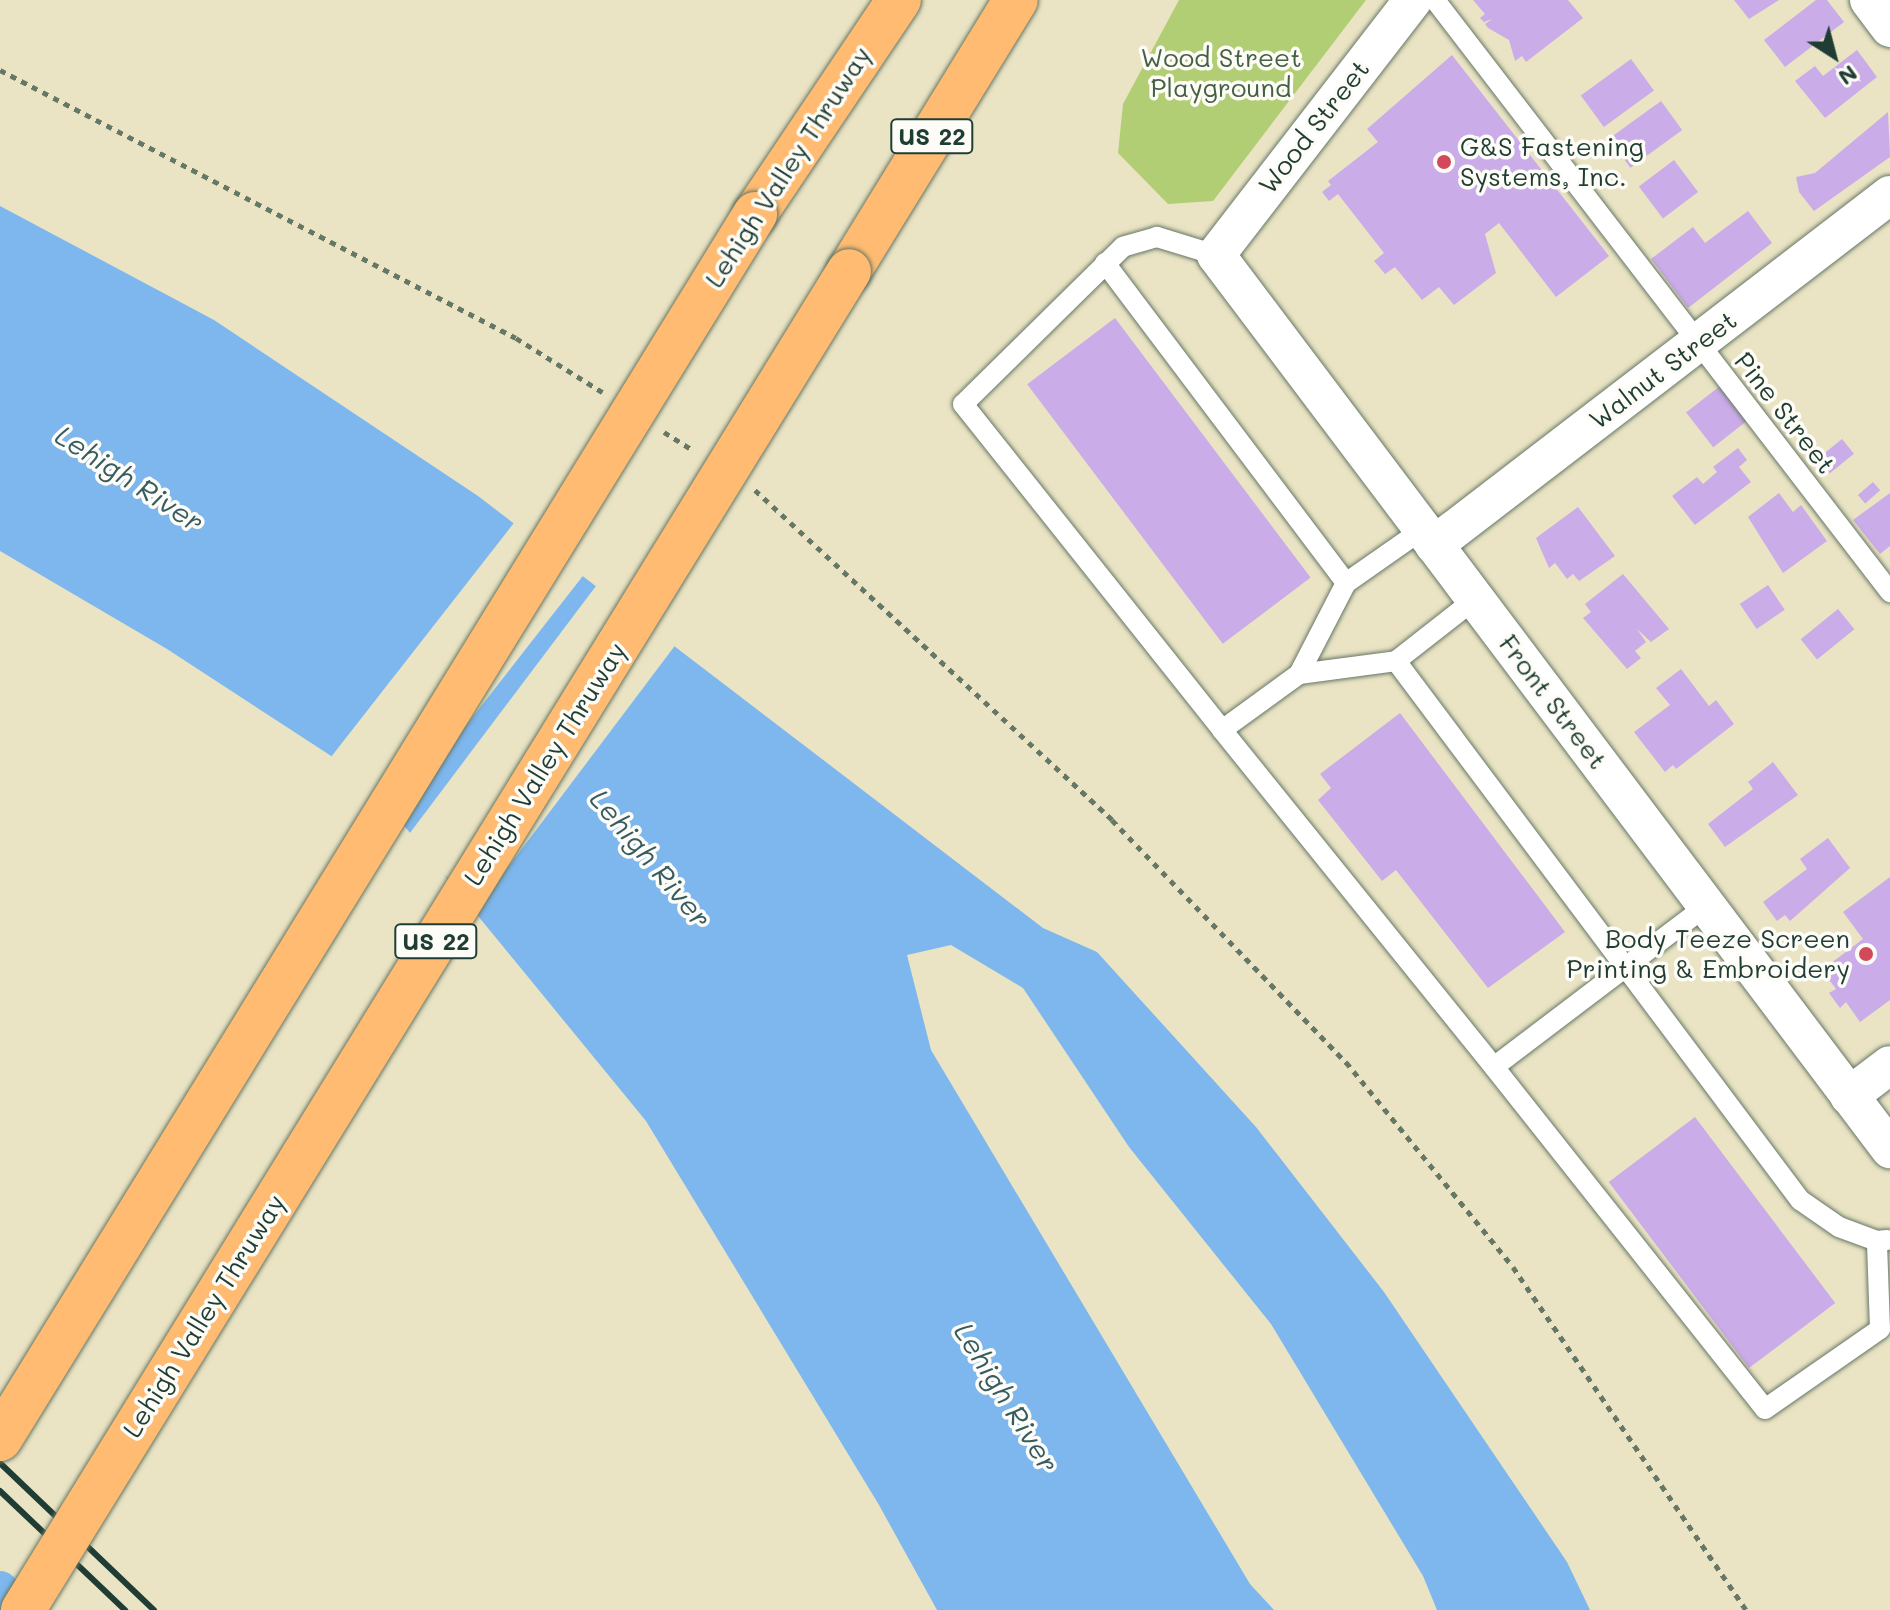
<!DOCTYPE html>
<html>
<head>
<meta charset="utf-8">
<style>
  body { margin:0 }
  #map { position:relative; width:1890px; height:1610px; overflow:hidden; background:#eae4c4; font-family:Mali,sans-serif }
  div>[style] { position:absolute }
  .green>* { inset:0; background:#b2ce74 }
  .water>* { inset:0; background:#7db7ee }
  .pier>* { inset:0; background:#eae4c4; transform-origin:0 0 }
  .canal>* { height:36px; margin:-18px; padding:0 18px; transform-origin:18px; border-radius:18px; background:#7db7ee }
  .building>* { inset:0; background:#caace8; transform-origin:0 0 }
  .path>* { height:5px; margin-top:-2.5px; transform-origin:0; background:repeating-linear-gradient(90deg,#676 0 6px,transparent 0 12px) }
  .roads { filter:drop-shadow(0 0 2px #676) drop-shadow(0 0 2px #676) }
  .service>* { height:20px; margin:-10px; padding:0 10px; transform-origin:10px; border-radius:10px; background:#fff }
  .minor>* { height:38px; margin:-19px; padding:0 19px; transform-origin:19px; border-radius:19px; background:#fff }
  .motorway>* { height:44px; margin:-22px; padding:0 22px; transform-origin:22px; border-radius:22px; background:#ffbb71 }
  .rail>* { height:6px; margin:-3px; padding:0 3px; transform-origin:3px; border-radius:3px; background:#1f3d34 }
  .bridges { filter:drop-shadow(0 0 2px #676) drop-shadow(0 0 2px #676) }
  .motorway-bridge>* { height:44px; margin:-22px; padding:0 22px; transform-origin:22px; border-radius:22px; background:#ffbb71 }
  .dots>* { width:22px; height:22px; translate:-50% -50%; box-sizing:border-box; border:4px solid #fdfcf7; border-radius:50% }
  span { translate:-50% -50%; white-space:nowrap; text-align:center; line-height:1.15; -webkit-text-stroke:7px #fdfcf7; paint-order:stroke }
  .shield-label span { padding:2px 6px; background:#fdfcf7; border:2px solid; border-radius:6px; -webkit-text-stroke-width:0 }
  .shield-label { font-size:24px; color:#1f3d34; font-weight:700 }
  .park-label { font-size:26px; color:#446144 }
  .street-label { font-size:26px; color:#1f3d34 }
  .poi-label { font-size:26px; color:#1f3d34 }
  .left { translate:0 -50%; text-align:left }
  .right { translate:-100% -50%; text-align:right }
  .water-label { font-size:28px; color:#365c62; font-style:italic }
  .north { position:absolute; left:1794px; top:16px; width:80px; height:80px; -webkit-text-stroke:6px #fdfcf7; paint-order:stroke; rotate:144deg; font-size:22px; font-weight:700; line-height:32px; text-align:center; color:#1f3d34 }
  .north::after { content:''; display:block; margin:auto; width:28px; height:36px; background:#1f3d34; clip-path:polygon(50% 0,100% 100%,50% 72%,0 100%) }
</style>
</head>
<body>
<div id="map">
  <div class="green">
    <i style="clip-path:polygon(1179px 0,1366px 0,1213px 201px,1168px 204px,1118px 153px,1123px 104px)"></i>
  </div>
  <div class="water">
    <i style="clip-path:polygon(0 206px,214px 320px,478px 496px,1043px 928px,1097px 952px,1256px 1127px,1384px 1292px,1567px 1562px,1590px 1610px,1437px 1610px,1423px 1576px,1271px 1324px,1129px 1147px,1023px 988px,951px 945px,907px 955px,931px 1050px,1250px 1584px,1274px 1610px,937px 1610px,879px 1505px,646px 1121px,365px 778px,167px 649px,0 551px)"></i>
  </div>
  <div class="pier">
    <i style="left:517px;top:519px;width:87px;height:304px;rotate:38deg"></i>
    <i style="left:599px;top:582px;width:99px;height:327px;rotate:37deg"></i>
  </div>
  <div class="canal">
    <i style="left:0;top:1589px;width:30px;rotate:44deg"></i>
  </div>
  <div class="building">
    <i style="clip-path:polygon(1473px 0,1568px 0,1583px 18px,1526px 62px,1522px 56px,1515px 61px,1509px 40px,1488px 28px,1485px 24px,1492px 19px,1484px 22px,1480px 18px,1485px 14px)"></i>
    <i style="clip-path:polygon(1734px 0,1779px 0,1749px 19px)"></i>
    <i style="clip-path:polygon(1816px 0,1827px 0,1844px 22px,1785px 67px,1764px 40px)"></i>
    <i style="clip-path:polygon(1857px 50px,1877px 77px,1825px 118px,1795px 81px,1815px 66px,1823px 76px)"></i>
    <i style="clip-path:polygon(1452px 55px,1609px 256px,1556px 297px,1499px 223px,1485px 234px,1496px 273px,1454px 305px,1439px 287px,1422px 300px,1395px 267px,1385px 274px,1374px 261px,1384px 253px,1338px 194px,1329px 201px,1322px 192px,1331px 185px,1328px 181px,1378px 142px,1367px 129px)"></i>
    <i style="left:1631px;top:59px;width:39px;height:62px;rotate:54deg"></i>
    <i style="left:1661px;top:101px;width:36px;height:64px;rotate:54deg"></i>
    <i style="clip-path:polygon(1888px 112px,1890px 157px,1814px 211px,1799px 192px,1796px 177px,1815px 173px)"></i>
    <i style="left:1674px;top:160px;width:40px;height:44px;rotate:53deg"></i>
    <i style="clip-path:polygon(1748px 211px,1772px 243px,1688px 308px,1651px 259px,1693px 227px,1705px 243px)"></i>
    <i style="left:1115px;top:318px;width:325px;height:110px;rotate:53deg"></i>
    <i style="left:1720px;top:386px;width:44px;height:43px;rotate:52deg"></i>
    <i style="left:1842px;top:439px;width:19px;height:31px;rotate:51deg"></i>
    <i style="clip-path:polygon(1738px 448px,1747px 460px,1739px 467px,1751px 482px,1695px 525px,1672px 496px,1697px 477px,1703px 484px,1717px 472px,1713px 467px)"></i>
    <i style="left:1873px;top:482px;width:11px;height:20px;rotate:49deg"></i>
    <i style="clip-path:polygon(1779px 493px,1793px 512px,1801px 505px,1827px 541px,1783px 573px,1748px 517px)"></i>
    <i style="clip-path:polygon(1890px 493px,1890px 546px,1880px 554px,1853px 520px)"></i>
    <i style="clip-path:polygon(1578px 507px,1615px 556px,1579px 581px,1573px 574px,1567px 579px,1555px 563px,1549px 568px,1536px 538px)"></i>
    <i style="clip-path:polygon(1623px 574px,1669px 629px,1651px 642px,1637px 629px,1646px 642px,1635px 651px,1641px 658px,1627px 669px,1583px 618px,1591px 612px,1585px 604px)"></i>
    <i style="left:1768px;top:585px;width:30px;height:34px;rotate:56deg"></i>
    <i style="left:1838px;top:609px;width:26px;height:48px;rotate:51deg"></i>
    <i style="clip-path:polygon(1681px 669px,1709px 706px,1716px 700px,1734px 724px,1676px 769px,1673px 765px,1665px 772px,1634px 732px,1670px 705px,1656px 688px)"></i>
    <i style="clip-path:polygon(1400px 713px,1565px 932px,1488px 988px,1396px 870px,1382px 881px,1318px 800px,1331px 788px,1320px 774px)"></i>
    <i style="clip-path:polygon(1773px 762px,1798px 795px,1725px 847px,1708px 824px,1753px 789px,1748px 782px)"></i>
    <i style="clip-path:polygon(1828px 838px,1850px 868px,1790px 921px,1785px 915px,1777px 921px,1763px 902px,1807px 869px,1800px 859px)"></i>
    <i style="clip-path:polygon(1890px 877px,1890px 1000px,1860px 1022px,1846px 1002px,1840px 1008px,1829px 993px,1836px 989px,1822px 970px,1863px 939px,1843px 912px)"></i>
    <i style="left:1695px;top:1117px;width:233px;height:108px;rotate:53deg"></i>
  </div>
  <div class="path">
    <i style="left:0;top:70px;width:581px;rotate:27.45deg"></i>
    <i style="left:516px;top:338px;width:102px;rotate:32.1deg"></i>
    <i style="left:664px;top:432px;width:34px;rotate:32deg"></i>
    <i style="left:755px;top:490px;width:486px;rotate:42.7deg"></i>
    <i style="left:1112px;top:820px;width:337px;rotate:46deg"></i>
    <i style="left:1346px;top:1062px;width:264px;rotate:50.8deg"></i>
    <i style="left:1513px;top:1267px;width:415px;rotate:55.8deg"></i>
  </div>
  <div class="roads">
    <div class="service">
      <i style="left:1435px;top:0;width:747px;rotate:52.45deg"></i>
      <i style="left:1216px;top:255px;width:62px;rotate:-163deg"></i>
      <i style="left:1157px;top:237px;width:35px;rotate:164deg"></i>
      <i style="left:1123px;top:247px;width:224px;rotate:135.5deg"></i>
      <i style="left:963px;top:404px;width:416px;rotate:51.5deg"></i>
      <i style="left:1105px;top:263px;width:401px;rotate:53deg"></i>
      <i style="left:1346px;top:583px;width:94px;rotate:-35deg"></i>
      <i style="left:1396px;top:661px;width:100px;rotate:-38.1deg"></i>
      <i style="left:1299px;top:674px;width:102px;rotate:-62.7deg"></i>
      <i style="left:1706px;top:906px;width:266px;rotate:142.8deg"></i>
      <i style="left:1494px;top:1067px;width:436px;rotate:51.6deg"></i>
      <i style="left:1765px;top:1409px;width:140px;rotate:-34.8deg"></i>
      <i style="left:1880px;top:1329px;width:88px;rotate:-92deg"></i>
      <i style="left:1877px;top:1241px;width:10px;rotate:-6deg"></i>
      <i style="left:1494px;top:1067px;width:433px;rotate:-128.9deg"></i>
      <i style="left:1222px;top:730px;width:95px;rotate:-36deg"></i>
      <i style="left:1299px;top:674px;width:98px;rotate:-7.6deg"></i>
      <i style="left:1396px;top:661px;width:674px;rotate:53.15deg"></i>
      <i style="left:1800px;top:1200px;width:47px;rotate:34.7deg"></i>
      <i style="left:1839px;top:1227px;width:40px;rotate:20.2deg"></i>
    </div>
    <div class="minor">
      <i style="left:1413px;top:0;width:322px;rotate:127.7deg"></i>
      <i style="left:1216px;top:255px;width:1120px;rotate:52.99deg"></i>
      <i style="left:1869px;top:0;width:35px;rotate:53deg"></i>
      <i style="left:1434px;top:545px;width:575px;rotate:-37.51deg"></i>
      <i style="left:1849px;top:1096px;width:51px;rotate:-37.1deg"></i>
    </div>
    <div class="motorway">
      <i style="left:755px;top:214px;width:258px;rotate:-56.1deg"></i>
      <i style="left:849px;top:271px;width:318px;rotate:-58.4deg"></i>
    </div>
  </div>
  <div class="rail">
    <i style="left:0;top:1463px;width:213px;rotate:43.7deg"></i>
    <i style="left:0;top:1491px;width:173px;rotate:43.6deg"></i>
  </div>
  <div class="bridges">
    <div class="motorway-bridge">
      <i style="left:0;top:1439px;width:1439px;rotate:-58.35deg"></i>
      <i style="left:23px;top:1610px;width:1573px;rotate:-58.33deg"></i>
    </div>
  </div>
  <div class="dots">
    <i style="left:1444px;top:162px;background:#d1495b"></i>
    <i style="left:1866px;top:954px;background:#d1495b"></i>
  </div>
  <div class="shield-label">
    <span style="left:932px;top:136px">US 22</span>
    <span style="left:436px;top:941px">US 22</span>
  </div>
  <div class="park-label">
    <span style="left:1221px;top:73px">Wood Street<br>Playground</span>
  </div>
  <div class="street-label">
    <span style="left:1314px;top:127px;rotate:-52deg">Wood Street</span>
    <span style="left:788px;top:167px;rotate:-57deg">Lehigh Valley Thruway</span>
    <span style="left:1663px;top:370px;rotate:-37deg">Walnut Street</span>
    <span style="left:1785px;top:413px;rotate:52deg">Pine Street</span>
    <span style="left:1553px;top:702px;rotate:53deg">Front Street</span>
    <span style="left:545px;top:764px;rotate:-58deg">Lehigh Valley Thruway</span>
    <span style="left:204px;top:1316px;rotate:-58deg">Lehigh Valley Thruway</span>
  </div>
  <div class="poi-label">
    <span class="left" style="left:1460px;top:162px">G&amp;S Fastening<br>Systems, Inc.</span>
    <span class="right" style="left:1850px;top:954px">Body Teeze Screen<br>Printing &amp; Embroidery</span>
  </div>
  <div class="water-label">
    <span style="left:130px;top:478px;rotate:33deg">Lehigh River</span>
    <span style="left:651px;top:858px;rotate:50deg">Lehigh River</span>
    <span style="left:1007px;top:1397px;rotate:58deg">Lehigh River</span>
  </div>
  <div class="north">N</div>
</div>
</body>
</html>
